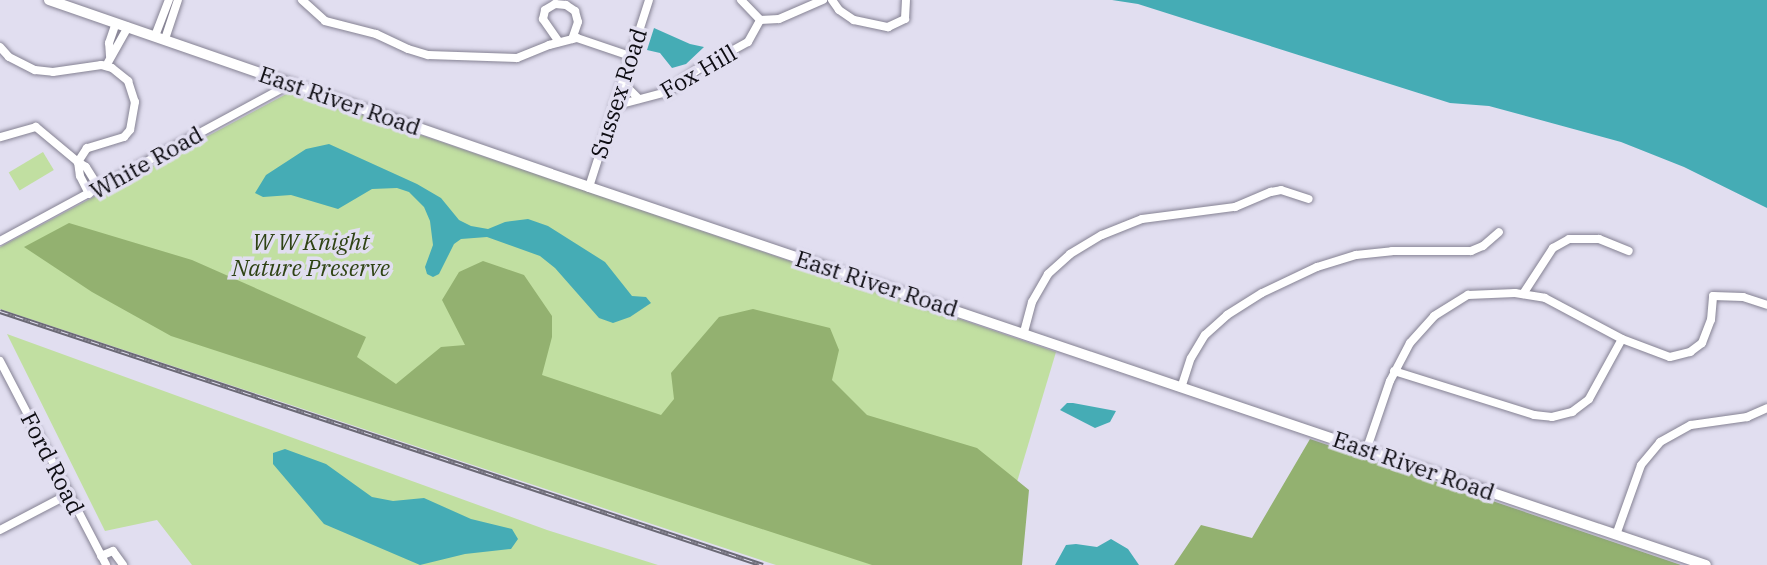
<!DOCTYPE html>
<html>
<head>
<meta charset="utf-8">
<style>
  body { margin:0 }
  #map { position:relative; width:1767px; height:565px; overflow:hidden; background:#e1def0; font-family:"IBM Plex Serif",serif }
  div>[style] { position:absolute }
  .green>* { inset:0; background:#c1dfa1; transform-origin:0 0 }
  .forest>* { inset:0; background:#93b170 }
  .water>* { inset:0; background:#45acb5 }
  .roads { filter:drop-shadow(0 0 2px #858293) drop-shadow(0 0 2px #858293) }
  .minor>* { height:8px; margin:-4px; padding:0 4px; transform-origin:4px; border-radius:4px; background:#fff }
  .secondary>* { height:10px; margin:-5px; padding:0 5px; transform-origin:5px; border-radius:5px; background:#fff }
  .rail>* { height:5px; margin-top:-2.5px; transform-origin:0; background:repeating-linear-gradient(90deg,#e1def0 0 8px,#6b6975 0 16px); box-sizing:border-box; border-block:2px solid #6b6975 }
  span { translate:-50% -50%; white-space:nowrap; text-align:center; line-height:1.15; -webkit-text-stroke:7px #e1def0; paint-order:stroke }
  .street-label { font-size:23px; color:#0d0c12 }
  .park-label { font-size:23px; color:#2f4314; font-style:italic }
</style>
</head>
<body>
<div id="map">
  <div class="green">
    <i style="clip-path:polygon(292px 91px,1056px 352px,992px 565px,776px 565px,0 309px,0 247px)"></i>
    <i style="left:43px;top:152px;width:21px;height:40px;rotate:59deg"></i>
    <i style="clip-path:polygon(7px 334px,547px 530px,658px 565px,192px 565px,157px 520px,105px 531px)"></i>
  </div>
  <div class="forest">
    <i style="clip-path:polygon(69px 223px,192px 260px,366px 337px,357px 357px,396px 384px,441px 347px,465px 345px,442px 300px,459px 272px,483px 261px,524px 275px,552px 316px,552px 337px,542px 375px,661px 415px,674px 399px,671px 373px,719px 317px,753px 309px,830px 328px,839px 350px,832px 380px,867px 415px,977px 448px,1029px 490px,1022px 565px,872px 565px,171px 336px,92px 292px,24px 247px)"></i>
    <i style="clip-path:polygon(1310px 439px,1681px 565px,1174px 565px,1201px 525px,1252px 538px)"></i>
  </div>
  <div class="water">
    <i style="clip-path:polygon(1112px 0,1767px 0,1767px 208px,1684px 167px,1621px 142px,1489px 106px,1450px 103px,1138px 4px)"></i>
    <i style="clip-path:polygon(654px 28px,690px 44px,704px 47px,686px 64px,672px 68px,660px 53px,647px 50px)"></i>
    <i style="clip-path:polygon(329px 144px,417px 184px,441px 198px,459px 220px,471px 226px,488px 229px,505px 222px,528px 219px,548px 226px,605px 262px,632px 296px,646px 297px,651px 303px,630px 317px,613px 323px,599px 318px,555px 268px,540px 256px,487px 237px,461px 239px,454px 244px,439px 274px,433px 277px,427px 274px,425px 267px,433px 245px,430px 221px,424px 207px,409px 192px,397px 188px,372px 189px,338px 209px,291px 195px,263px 197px,255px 193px,266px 175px,306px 149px)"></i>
    <i style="clip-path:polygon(1067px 403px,1073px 403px,1116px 411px,1110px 422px,1095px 428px,1060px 410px)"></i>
    <i style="clip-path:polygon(285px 449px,326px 464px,372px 497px,393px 501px,424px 498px,471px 519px,512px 529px,518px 539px,511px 549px,465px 554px,420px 565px,324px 524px,273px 464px,273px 453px)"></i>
    <i style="clip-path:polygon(1111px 539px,1128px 549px,1139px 565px,1055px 565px,1066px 545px,1076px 544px,1097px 547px)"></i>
  </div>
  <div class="roads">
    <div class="minor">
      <i style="left:302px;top:0;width:31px;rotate:42deg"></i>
      <i style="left:325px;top:21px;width:53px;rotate:14.3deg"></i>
      <i style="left:376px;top:34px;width:35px;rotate:25deg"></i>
      <i style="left:408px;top:49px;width:21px;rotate:17deg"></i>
      <i style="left:428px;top:55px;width:89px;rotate:1.9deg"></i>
      <i style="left:517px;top:58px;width:35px;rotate:-22deg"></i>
      <i style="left:549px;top:45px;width:29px;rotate:-14deg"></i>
      <i style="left:577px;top:38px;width:56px;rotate:18.8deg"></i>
      <i style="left:741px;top:0;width:28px;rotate:46deg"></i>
      <i style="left:832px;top:0;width:12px;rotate:55deg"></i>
      <i style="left:839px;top:10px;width:18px;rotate:34deg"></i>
      <i style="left:854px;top:20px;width:35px;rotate:12deg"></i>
      <i style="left:888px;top:27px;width:19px;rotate:-25deg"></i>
      <i style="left:905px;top:19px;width:19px;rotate:-87deg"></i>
      <i style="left:155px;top:36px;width:39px;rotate:-69deg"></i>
      <i style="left:165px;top:39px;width:41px;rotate:-71.6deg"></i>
      <i style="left:559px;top:42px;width:28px;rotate:-125deg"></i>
      <i style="left:543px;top:19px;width:9px;rotate:-77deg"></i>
      <i style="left:545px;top:10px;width:12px;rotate:-31deg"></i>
      <i style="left:555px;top:4px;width:11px;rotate:5deg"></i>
      <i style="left:566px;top:5px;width:11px;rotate:34deg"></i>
      <i style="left:575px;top:11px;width:11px;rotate:75deg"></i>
      <i style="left:578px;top:22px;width:18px;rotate:109deg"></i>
      <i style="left:0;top:47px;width:13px;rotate:48deg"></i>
      <i style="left:9px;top:57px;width:29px;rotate:27deg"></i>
      <i style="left:35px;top:70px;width:18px;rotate:6deg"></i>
      <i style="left:53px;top:72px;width:49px;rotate:-8.3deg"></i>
      <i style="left:101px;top:65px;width:11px;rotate:15deg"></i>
      <i style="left:112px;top:68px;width:21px;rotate:39deg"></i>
      <i style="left:128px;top:81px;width:22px;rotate:72deg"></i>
      <i style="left:135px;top:102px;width:28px;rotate:100deg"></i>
      <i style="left:130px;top:130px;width:9px;rotate:131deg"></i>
      <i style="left:124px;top:137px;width:39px;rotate:163deg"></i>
      <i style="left:87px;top:148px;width:17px;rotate:123deg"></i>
      <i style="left:78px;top:162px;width:55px;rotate:-140.2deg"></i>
      <i style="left:36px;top:127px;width:37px;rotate:164deg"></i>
      <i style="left:110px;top:56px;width:13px;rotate:-94deg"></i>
      <i style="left:109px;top:43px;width:21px;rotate:-71deg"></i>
      <i style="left:106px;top:66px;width:45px;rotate:-60.6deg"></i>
      <i style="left:622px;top:82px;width:24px;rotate:45deg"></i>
      <i style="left:614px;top:106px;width:55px;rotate:-14.8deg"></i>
      <i style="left:667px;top:92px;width:37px;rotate:-36deg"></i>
      <i style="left:697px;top:70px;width:58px;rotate:-28.8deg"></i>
      <i style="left:748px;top:42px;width:25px;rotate:-61deg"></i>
      <i style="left:760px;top:20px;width:19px;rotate:-3deg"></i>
      <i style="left:779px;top:19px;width:48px;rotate:-23.4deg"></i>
      <i style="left:78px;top:162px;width:9px;rotate:32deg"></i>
      <i style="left:86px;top:167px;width:25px;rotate:58deg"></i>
      <i style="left:78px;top:162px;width:14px;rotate:82deg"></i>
      <i style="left:80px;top:176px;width:20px;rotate:63deg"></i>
      <i style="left:589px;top:187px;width:196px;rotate:-72.2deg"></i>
      <i style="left:0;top:241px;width:332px;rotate:-28.4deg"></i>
      <i style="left:1523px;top:294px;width:55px;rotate:-56.9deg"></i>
      <i style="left:1553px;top:248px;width:18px;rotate:-29deg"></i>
      <i style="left:1569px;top:239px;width:30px"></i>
      <i style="left:1599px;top:239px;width:32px;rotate:22deg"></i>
      <i style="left:1024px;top:332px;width:31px;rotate:-75deg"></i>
      <i style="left:1032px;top:302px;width:32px;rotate:-60deg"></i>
      <i style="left:1048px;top:274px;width:30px;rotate:-42deg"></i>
      <i style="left:1070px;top:254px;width:37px;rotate:-31deg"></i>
      <i style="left:1102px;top:235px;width:43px;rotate:-21.8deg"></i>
      <i style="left:1142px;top:219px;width:94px;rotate:-7.4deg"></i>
      <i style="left:1235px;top:207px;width:39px;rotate:-23deg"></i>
      <i style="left:1271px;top:192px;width:10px;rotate:-11deg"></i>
      <i style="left:1281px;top:190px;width:29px;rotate:18deg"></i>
      <i style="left:0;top:361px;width:230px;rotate:62.5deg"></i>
      <i style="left:1394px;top:371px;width:147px;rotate:17.4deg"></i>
      <i style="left:1534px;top:415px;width:18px;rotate:6deg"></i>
      <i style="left:1552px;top:417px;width:21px;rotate:-14deg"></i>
      <i style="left:1572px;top:412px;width:21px;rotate:-37deg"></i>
      <i style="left:1589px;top:399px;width:68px;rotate:-61.2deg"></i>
      <i style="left:1182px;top:385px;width:28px;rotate:-72deg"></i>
      <i style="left:1191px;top:358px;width:27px;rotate:-59deg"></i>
      <i style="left:1205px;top:335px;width:30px;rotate:-42deg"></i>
      <i style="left:1227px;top:315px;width:41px;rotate:-32.2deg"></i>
      <i style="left:1262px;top:293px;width:61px;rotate:-25.3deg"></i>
      <i style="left:1317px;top:267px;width:41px;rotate:-17.1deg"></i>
      <i style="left:1356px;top:255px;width:36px;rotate:-6deg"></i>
      <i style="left:1392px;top:251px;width:79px"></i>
      <i style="left:1471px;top:251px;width:13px;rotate:-23deg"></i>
      <i style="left:1483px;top:246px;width:21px;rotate:-41deg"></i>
      <i style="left:1367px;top:448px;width:71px;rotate:-71.1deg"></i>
      <i style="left:1390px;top:381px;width:43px;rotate:-62.2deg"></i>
      <i style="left:1410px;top:343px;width:36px;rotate:-48deg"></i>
      <i style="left:1434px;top:316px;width:40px;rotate:-32deg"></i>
      <i style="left:1468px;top:295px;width:47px;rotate:-2.4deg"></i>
      <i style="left:1515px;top:293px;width:30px;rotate:9deg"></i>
      <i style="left:1545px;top:298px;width:87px;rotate:28deg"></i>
      <i style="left:1622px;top:339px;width:51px;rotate:20.6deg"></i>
      <i style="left:1670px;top:357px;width:21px;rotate:-14deg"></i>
      <i style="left:1690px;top:352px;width:15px;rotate:-37deg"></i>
      <i style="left:1702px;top:343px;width:25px;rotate:-69deg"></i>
      <i style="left:1711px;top:320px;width:24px;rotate:-85deg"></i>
      <i style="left:1713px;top:296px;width:30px;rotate:2deg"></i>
      <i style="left:1743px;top:297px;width:25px;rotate:18deg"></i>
      <i style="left:0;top:530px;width:78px;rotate:-27.6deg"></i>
      <i style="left:1616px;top:535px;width:74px;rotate:-70.3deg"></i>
      <i style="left:1641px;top:465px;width:30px;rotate:-50deg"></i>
      <i style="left:1660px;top:442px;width:35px;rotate:-29deg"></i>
      <i style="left:1691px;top:425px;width:57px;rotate:-8.1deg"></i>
      <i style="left:1747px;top:417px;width:22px;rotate:-24deg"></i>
      <i style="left:101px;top:556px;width:13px;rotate:-23deg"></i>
      <i style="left:113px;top:551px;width:17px;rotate:54deg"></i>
    </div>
    <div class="secondary">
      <i style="left:49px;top:0;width:571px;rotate:19.1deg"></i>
      <i style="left:589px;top:187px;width:1179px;rotate:18.7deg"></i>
    </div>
  </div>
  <div class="rail">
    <i style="left:0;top:311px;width:804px;rotate:18.41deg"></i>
  </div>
  <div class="street-label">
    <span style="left:698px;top:71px;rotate:-30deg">Fox Hill</span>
    <span style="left:618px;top:93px;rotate:-72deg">Sussex Road</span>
    <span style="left:340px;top:100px;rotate:19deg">East River Road</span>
    <span style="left:146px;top:162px;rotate:-29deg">White Road</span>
    <span style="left:877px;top:283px;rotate:18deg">East River Road</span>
    <span style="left:53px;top:463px;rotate:63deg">Ford Road</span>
    <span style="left:1414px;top:465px;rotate:19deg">East River Road</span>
  </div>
  <div class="park-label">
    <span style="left:311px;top:254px">W W Knight<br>Nature Preserve</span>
  </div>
</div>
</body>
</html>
